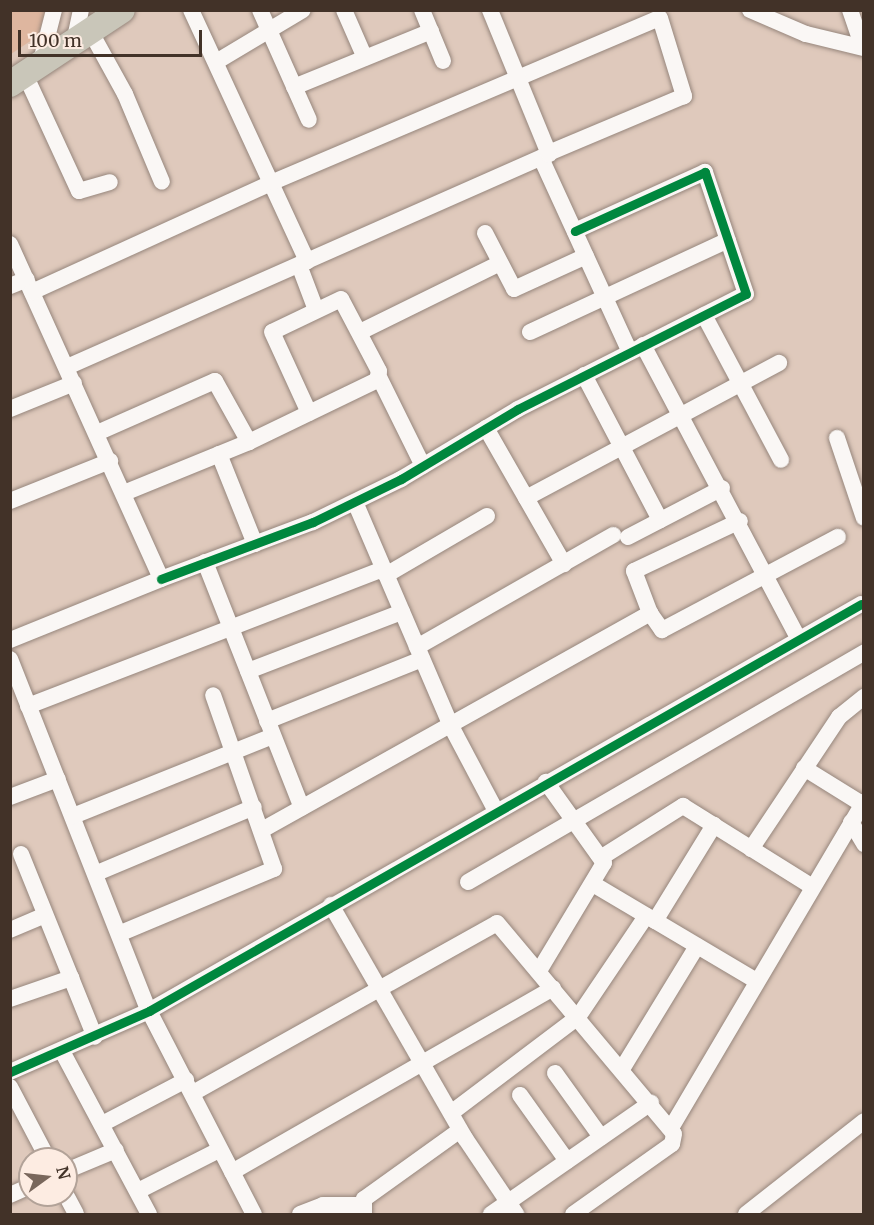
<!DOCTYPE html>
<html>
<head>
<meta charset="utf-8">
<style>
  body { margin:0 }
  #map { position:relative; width:874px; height:1225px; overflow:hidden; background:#dfc9bc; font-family:Merriweather,serif }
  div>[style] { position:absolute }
  .green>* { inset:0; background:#deb69f }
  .roads { filter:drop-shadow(0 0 2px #96867c) drop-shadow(0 0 2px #96867c) }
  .minor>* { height:16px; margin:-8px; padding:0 8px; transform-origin:8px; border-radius:8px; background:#faf7f5 }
  .highway>* { height:26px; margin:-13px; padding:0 13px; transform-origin:13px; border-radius:13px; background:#c9c6b9 }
  .cycleway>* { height:9px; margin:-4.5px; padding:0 4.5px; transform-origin:4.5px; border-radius:4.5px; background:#00873e }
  span { translate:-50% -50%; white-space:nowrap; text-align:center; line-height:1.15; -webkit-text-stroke:6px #fdece2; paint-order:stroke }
  .frame { position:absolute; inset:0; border:12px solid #423228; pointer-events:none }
  .north { position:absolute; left:18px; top:1147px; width:60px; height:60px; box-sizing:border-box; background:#fdece2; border:2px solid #b2a298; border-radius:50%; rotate:75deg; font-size:16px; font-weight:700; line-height:24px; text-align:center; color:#423228 }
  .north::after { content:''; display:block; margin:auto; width:21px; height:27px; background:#79675c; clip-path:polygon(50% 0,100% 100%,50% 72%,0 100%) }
  .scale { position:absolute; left:18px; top:30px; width:184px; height:27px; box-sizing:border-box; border:3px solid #423228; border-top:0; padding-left:8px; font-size:18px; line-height:21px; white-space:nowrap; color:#423228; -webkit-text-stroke:4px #fdece2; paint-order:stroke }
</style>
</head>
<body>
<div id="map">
  <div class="green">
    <i style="clip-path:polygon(11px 10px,45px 11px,38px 36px,11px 54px)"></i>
  </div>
  <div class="roads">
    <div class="minor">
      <i style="left:191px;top:10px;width:277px;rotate:65.2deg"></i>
      <i style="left:260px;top:10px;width:120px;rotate:66deg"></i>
      <i style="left:344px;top:10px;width:52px;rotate:66.4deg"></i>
      <i style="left:422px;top:10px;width:55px;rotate:67.6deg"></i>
      <i style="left:750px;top:10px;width:61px;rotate:23.2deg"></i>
      <i style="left:806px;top:34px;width:60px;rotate:13.6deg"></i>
      <i style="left:850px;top:10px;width:39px;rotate:71deg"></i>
      <i style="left:93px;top:36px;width:66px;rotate:61.1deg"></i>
      <i style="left:125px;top:94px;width:95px;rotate:67.2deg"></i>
      <i style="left:75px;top:38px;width:29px;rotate:-78deg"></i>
      <i style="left:41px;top:61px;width:53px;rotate:-75.7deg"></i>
      <i style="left:216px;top:62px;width:101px;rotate:-30.9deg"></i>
      <i style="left:29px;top:83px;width:119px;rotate:65.2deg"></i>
      <i style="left:79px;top:191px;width:32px;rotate:-16deg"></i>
      <i style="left:294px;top:87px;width:148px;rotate:-22.2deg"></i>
      <i style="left:541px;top:158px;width:213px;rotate:65.4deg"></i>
      <i style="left:485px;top:233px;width:63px;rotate:62.6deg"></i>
      <i style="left:514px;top:289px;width:79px;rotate:-24.6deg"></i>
      <i style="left:10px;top:244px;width:367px;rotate:65.7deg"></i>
      <i style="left:161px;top:579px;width:163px;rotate:158deg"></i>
      <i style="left:299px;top:265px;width:48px;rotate:69.3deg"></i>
      <i style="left:10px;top:286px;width:18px;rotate:-22deg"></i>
      <i style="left:32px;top:292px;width:265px;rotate:-24.5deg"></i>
      <i style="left:273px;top:182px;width:420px;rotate:-23deg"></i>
      <i style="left:660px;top:18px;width:82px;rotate:72.9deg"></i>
      <i style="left:684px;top:96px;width:144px;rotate:157.2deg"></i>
      <i style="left:704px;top:315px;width:164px;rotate:62deg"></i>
      <i style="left:360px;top:332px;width:156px;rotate:-26.2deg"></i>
      <i style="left:530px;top:332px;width:218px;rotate:-24.9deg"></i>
      <i style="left:643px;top:345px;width:331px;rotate:62.1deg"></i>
      <i style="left:67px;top:367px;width:527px;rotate:-23.84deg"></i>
      <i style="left:549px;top:154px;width:156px;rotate:-112.3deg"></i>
      <i style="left:584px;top:375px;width:164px;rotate:62.3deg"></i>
      <i style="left:379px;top:377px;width:99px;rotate:63.7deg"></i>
      <i style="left:10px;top:409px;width:69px;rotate:-22.1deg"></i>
      <i style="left:486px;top:428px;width:157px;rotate:60.2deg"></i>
      <i style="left:97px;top:433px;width:129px;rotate:-23.8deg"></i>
      <i style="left:215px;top:381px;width:70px;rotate:60.9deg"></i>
      <i style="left:837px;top:438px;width:84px;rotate:71.4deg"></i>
      <i style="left:219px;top:454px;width:97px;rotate:68.2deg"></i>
      <i style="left:124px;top:493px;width:135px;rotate:-22.2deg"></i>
      <i style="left:249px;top:442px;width:142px;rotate:-25.8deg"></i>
      <i style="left:377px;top:380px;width:9px;rotate:-77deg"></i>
      <i style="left:379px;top:371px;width:81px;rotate:-117.8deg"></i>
      <i style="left:341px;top:299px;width:76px;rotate:154.4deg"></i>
      <i style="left:272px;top:332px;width:89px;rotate:65.4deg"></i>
      <i style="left:526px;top:498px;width:287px;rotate:-28.1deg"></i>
      <i style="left:10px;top:501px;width:108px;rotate:-21.8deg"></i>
      <i style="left:355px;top:502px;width:244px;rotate:66.8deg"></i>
      <i style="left:451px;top:726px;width:96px;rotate:62.1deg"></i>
      <i style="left:628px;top:537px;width:106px;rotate:-27.5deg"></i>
      <i style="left:205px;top:562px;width:264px;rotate:68.5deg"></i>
      <i style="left:386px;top:575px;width:117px;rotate:-30.3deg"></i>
      <i style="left:161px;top:579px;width:162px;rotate:-20.6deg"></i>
      <i style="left:313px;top:522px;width:98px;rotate:-26deg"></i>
      <i style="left:401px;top:479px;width:136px;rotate:-30.9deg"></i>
      <i style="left:518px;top:409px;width:255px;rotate:-26.8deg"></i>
      <i style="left:746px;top:294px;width:129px;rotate:-108.6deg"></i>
      <i style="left:705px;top:172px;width:143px;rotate:155.6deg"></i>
      <i style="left:650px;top:613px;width:45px;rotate:-110.9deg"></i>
      <i style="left:634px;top:571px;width:117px;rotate:-25.3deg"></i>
      <i style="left:417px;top:647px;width:226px;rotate:-29.7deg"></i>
      <i style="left:10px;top:659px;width:378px;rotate:68.5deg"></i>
      <i style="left:149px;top:1011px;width:229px;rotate:62.7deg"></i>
      <i style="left:248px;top:671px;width:165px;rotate:-21deg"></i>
      <i style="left:28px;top:706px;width:381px;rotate:-21.1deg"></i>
      <i style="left:267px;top:721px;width:167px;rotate:-21.8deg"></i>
      <i style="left:804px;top:768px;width:68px;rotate:31.8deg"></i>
      <i style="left:10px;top:797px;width:51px;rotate:-20.6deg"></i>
      <i style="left:73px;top:816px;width:215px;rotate:-21.8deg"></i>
      <i style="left:851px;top:822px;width:26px;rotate:59deg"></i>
      <i style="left:262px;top:830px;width:445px;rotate:-29.2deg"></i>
      <i style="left:650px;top:613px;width:21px;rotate:55deg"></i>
      <i style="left:662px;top:630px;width:199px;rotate:-27.9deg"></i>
      <i style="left:751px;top:849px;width:159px;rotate:-56.3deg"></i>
      <i style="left:839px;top:717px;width:32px;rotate:-39deg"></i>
      <i style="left:21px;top:854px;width:197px;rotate:68deg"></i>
      <i style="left:602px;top:857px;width:96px;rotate:-32.2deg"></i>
      <i style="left:683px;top:806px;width:151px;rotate:32deg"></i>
      <i style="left:97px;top:873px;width:170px;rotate:-22.8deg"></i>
      <i style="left:468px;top:882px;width:458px;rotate:-30.1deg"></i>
      <i style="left:593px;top:884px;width:188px;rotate:30.7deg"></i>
      <i style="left:331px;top:905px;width:269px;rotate:60.1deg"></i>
      <i style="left:465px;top:1138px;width:92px;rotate:56.1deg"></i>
      <i style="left:655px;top:921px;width:113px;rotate:-58.4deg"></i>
      <i style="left:10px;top:930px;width:38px;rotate:-23deg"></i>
      <i style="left:121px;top:933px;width:166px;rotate:-22.7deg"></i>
      <i style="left:274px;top:869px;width:184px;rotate:-109.3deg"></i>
      <i style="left:539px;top:971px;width:126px;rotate:-59deg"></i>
      <i style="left:604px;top:863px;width:100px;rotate:-125.6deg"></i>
      <i style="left:10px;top:999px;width:65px;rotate:-19deg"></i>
      <i style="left:63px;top:1053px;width:183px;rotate:61.9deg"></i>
      <i style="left:622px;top:1069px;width:144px;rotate:-58.6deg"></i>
      <i style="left:10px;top:1072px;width:152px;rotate:-23.7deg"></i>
      <i style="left:149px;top:1011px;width:820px;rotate:-29.75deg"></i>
      <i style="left:555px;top:1073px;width:79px;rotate:54.3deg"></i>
      <i style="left:10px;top:1087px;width:81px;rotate:62.2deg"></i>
      <i style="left:193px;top:1093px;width:348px;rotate:-29.2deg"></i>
      <i style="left:497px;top:923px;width:275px;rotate:50deg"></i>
      <i style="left:674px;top:1134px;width:10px;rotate:101deg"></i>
      <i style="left:672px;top:1144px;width:121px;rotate:144.7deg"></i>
      <i style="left:520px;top:1095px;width:81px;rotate:54.5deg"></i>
      <i style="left:451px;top:1113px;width:159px;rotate:-37.1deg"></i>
      <i style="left:578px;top:1017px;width:122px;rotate:-56deg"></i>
      <i style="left:102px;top:1124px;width:95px;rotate:-27.6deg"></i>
      <i style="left:671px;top:1128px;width:379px;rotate:-59.4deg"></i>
      <i style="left:66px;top:1171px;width:54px;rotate:-22.8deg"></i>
      <i style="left:232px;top:1172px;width:370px;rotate:-29.8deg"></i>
      <i style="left:138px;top:1191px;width:91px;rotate:-26.8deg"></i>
      <i style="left:10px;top:1195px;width:22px;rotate:-24deg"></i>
      <i style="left:66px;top:1195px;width:21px;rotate:62deg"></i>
      <i style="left:300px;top:1214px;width:25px;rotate:-21deg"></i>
      <i style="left:323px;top:1205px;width:38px"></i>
      <i style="left:364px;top:1214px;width:15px;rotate:-90deg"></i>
      <i style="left:364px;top:1199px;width:118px;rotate:-35.7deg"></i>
      <i style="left:491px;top:1214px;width:195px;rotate:-34.8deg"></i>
      <i style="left:746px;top:1214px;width:150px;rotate:-38.2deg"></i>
    </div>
    <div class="highway">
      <i style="left:10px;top:84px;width:134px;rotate:-33.5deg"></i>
    </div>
  </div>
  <div class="cycleway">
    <i style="left:161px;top:579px;width:162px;rotate:-20.6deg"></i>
    <i style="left:313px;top:522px;width:98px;rotate:-26deg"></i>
    <i style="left:401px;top:479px;width:136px;rotate:-30.9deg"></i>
    <i style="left:518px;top:409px;width:255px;rotate:-26.8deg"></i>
    <i style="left:746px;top:294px;width:129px;rotate:-108.6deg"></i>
    <i style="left:705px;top:172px;width:143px;rotate:155.6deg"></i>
    <i style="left:10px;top:1072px;width:152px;rotate:-23.7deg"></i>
    <i style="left:149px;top:1011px;width:820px;rotate:-29.75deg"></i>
  </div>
  <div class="frame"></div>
  <div class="north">N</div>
  <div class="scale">100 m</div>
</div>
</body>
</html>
